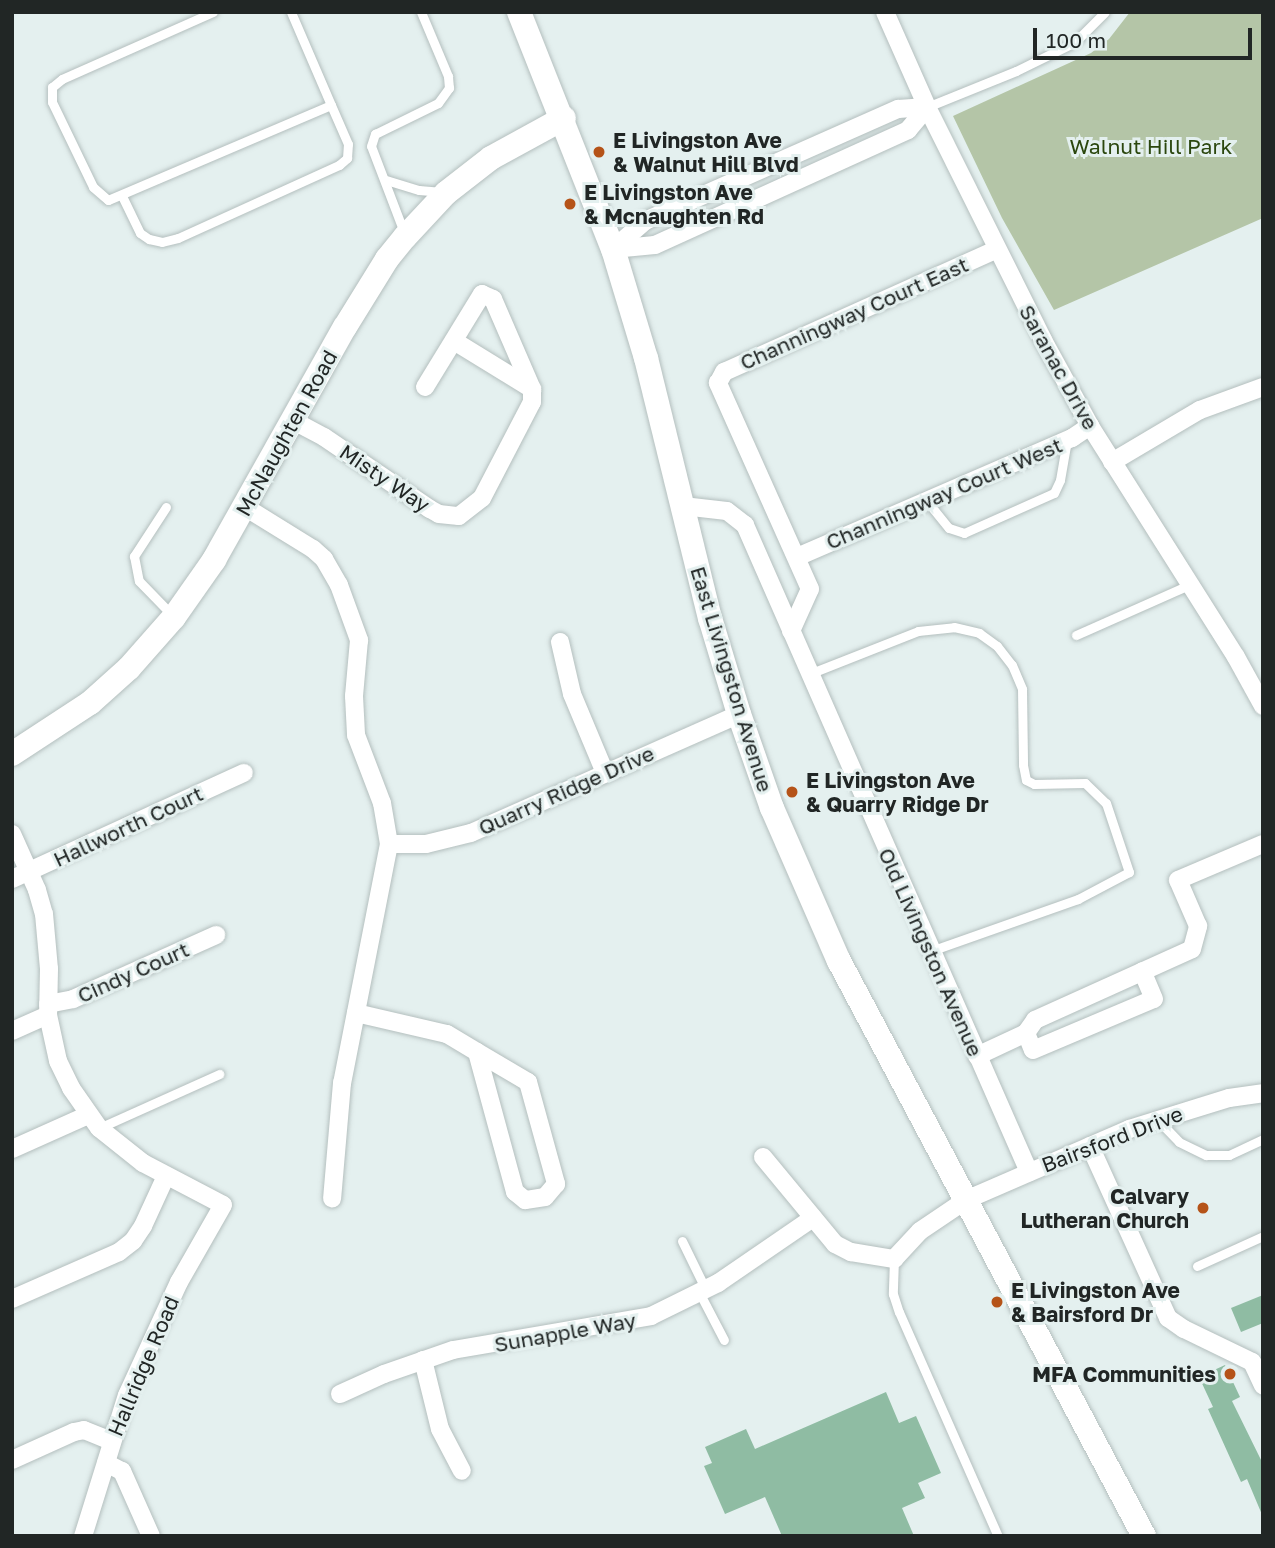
<!DOCTYPE html>
<html>
<head>
<meta charset="utf-8">
<style>
  body { margin:0 }
  #map { position:relative; width:1275px; height:1548px; overflow:hidden; background:#e4f0ef; font-family:"Golos Text",sans-serif }
  div>[style] { position:absolute }
  .green>* { inset:0; background:#b4c5a7 }
  .building>* { inset:0; background:#8fbca3 }
  .roads { filter:drop-shadow(0 0 2px #b4bfbe) drop-shadow(0 0 2px #b4bfbe) }
  .lane>* { height:9px; margin:-4.5px; padding:0 4.5px; transform-origin:4.5px; border-radius:4.5px; background:#fff }
  .street>* { height:18px; margin:-9px; padding:0 9px; transform-origin:9px; border-radius:9px; background:#fff }
  .secondary>* { height:24px; margin:-12px; padding:0 12px; transform-origin:12px; border-radius:12px; background:#fff }
  .dots>* { width:19px; height:19px; translate:-50% -50%; box-sizing:border-box; border:4px solid #e4f0ef; border-radius:50% }
  span { translate:-50% -50%; white-space:nowrap; text-align:center; line-height:1.15; -webkit-text-stroke:6px #e4f0ef; paint-order:stroke }
  .poi-label { font-size:21px; color:#212625; font-weight:700 }
  .left { translate:0 -50%; text-align:left }
  .right { translate:-100% -50%; text-align:right }
  .park-label { font-size:21px; color:#2b470e }
  .street-label { font-size:21px; color:#212625 }
  .frame { position:absolute; inset:0; border:14px solid #212625; pointer-events:none }
  .scale { position:absolute; left:1033px; top:28px; width:219px; height:32px; box-sizing:border-box; border:4px solid #212625; border-top:0; padding-left:9px; font-size:21px; line-height:24px; white-space:nowrap; color:#212625; -webkit-text-stroke:5px #e4f0ef; paint-order:stroke }
</style>
</head>
<body>
<div id="map">
  <div class="green">
    <i style="clip-path:polygon(1130px 12px,1263px 12px,1263px 218px,1054px 310px,1002px 218px,953px 116px,1091px 53px,1109px 39px)"></i>
  </div>
  <div class="building">
    <i style="clip-path:polygon(1263px 1295px,1263px 1323px,1241px 1332px,1231px 1308px)"></i>
    <i style="clip-path:polygon(1225px 1365px,1240px 1397px,1232px 1401px,1263px 1464px,1263px 1517px,1247px 1479px,1241px 1482px,1208px 1409px,1213px 1407px,1199px 1377px)"></i>
    <i style="clip-path:polygon(886px 1392px,899px 1423px,916px 1416px,941px 1473px,918px 1483px,925px 1498px,902px 1508px,914px 1536px,782px 1536px,765px 1497px,725px 1514px,704px 1466px,712px 1463px,705px 1447px,746px 1429px,755px 1449px)"></i>
  </div>
  <div class="roads">
    <div class="lane">
      <i style="left:213px;top:12px;width:165px;rotate:156.1deg"></i>
      <i style="left:62px;top:79px;width:13px;rotate:141deg"></i>
      <i style="left:52px;top:87px;width:15px;rotate:90deg"></i>
      <i style="left:52px;top:102px;width:94px;rotate:64.2deg"></i>
      <i style="left:93px;top:187px;width:20px;rotate:41deg"></i>
      <i style="left:108px;top:200px;width:242px;rotate:-23.1deg"></i>
      <i style="left:331px;top:105px;width:101px;rotate:-113.3deg"></i>
      <i style="left:927px;top:107px;width:96px;rotate:-22deg"></i>
      <i style="left:1016px;top:71px;width:66px;rotate:-26.2deg"></i>
      <i style="left:1075px;top:42px;width:42px;rotate:-45deg"></i>
      <i style="left:386px;top:180px;width:34px;rotate:17deg"></i>
      <i style="left:419px;top:190px;width:23px;rotate:5deg"></i>
      <i style="left:122px;top:196px;width:41px;rotate:64.1deg"></i>
      <i style="left:140px;top:233px;width:11px;rotate:34deg"></i>
      <i style="left:149px;top:239px;width:13px;rotate:13deg"></i>
      <i style="left:162px;top:242px;width:16px;rotate:-14deg"></i>
      <i style="left:178px;top:238px;width:177px;rotate:-24.4deg"></i>
      <i style="left:339px;top:165px;width:11px;rotate:-41deg"></i>
      <i style="left:347px;top:158px;width:14px;rotate:-86deg"></i>
      <i style="left:348px;top:144px;width:43px;rotate:-113.6deg"></i>
      <i style="left:405px;top:235px;width:95px;rotate:-110.9deg"></i>
      <i style="left:371px;top:146px;width:13px;rotate:-72deg"></i>
      <i style="left:375px;top:134px;width:70px;rotate:-26.2deg"></i>
      <i style="left:438px;top:103px;width:19px;rotate:-54deg"></i>
      <i style="left:449px;top:88px;width:12px;rotate:-95deg"></i>
      <i style="left:448px;top:76px;width:69px;rotate:-112.9deg"></i>
      <i style="left:926px;top:500px;width:36px;rotate:51deg"></i>
      <i style="left:949px;top:528px;width:16px;rotate:18deg"></i>
      <i style="left:964px;top:533px;width:98px;rotate:-24deg"></i>
      <i style="left:1054px;top:493px;width:14px;rotate:-65deg"></i>
      <i style="left:1060px;top:480px;width:41px;rotate:-80.1deg"></i>
      <i style="left:166px;top:507px;width:59px;rotate:123.1deg"></i>
      <i style="left:134px;top:556px;width:25px;rotate:79deg"></i>
      <i style="left:139px;top:581px;width:49px;rotate:45.8deg"></i>
      <i style="left:1076px;top:635px;width:126px;rotate:-23.9deg"></i>
      <i style="left:809px;top:674px;width:117px;rotate:-21.5deg"></i>
      <i style="left:918px;top:631px;width:36px;rotate:-6deg"></i>
      <i style="left:954px;top:627px;width:26px;rotate:13deg"></i>
      <i style="left:979px;top:633px;width:22px;rotate:36deg"></i>
      <i style="left:997px;top:646px;width:24px;rotate:52deg"></i>
      <i style="left:1012px;top:665px;width:26px;rotate:67deg"></i>
      <i style="left:1022px;top:689px;width:76px;rotate:89.2deg"></i>
      <i style="left:1023px;top:765px;width:15px;rotate:79deg"></i>
      <i style="left:1026px;top:780px;width:9px;rotate:27deg"></i>
      <i style="left:1034px;top:784px;width:51px;rotate:-1.1deg"></i>
      <i style="left:1085px;top:783px;width:29px;rotate:44deg"></i>
      <i style="left:1106px;top:803px;width:73px;rotate:71.6deg"></i>
      <i style="left:1129px;top:872px;width:58px;rotate:152.1deg"></i>
      <i style="left:1078px;top:899px;width:157px;rotate:160.6deg"></i>
      <i style="left:1158px;top:1120px;width:30px;rotate:46deg"></i>
      <i style="left:1179px;top:1142px;width:30px;rotate:26deg"></i>
      <i style="left:1206px;top:1155px;width:23px"></i>
      <i style="left:1229px;top:1155px;width:38px;rotate:-25deg"></i>
      <i style="left:99px;top:1128px;width:132px;rotate:-24.2deg"></i>
      <i style="left:682px;top:1241px;width:52px;rotate:63.9deg"></i>
      <i style="left:894px;top:1259px;width:35px;rotate:92deg"></i>
      <i style="left:893px;top:1294px;width:19px;rotate:72deg"></i>
      <i style="left:899px;top:1312px;width:245px;rotate:66.2deg"></i>
      <i style="left:1197px;top:1266px;width:72px;rotate:-24.4deg"></i>
      <i style="left:699px;top:1292px;width:54px;rotate:62.5deg"></i>
    </div>
    <div class="street">
      <i style="left:885px;top:12px;width:104px;rotate:66.1deg"></i>
      <i style="left:927px;top:107px;width:260px;rotate:63.5deg"></i>
      <i style="left:1043px;top:340px;width:98px;rotate:61.3deg"></i>
      <i style="left:1090px;top:426px;width:273px;rotate:57.7deg"></i>
      <i style="left:1236px;top:657px;width:56px;rotate:61.1deg"></i>
      <i style="left:613px;top:249px;width:42px;rotate:-5.4deg"></i>
      <i style="left:655px;top:245px;width:278px;rotate:-24.4deg"></i>
      <i style="left:908px;top:130px;width:30px;rotate:-50deg"></i>
      <i style="left:613px;top:249px;width:43px;rotate:-41.2deg"></i>
      <i style="left:645px;top:221px;width:277px;rotate:-23.9deg"></i>
      <i style="left:898px;top:109px;width:29px;rotate:-4deg"></i>
      <i style="left:454px;top:341px;width:92px;rotate:31.6deg"></i>
      <i style="left:292px;top:420px;width:36px;rotate:28deg"></i>
      <i style="left:324px;top:437px;width:128px;rotate:34.2deg"></i>
      <i style="left:430px;top:509px;width:10px;rotate:29deg"></i>
      <i style="left:439px;top:514px;width:20px;rotate:6deg"></i>
      <i style="left:459px;top:516px;width:29px;rotate:-38deg"></i>
      <i style="left:482px;top:498px;width:108px;rotate:-62.5deg"></i>
      <i style="left:532px;top:402px;width:13px;rotate:-90deg"></i>
      <i style="left:532px;top:389px;width:98px;rotate:-113.4deg"></i>
      <i style="left:493px;top:299px;width:12px;rotate:-156deg"></i>
      <i style="left:482px;top:294px;width:109px;rotate:121.5deg"></i>
      <i style="left:1112px;top:462px;width:102px;rotate:-30.6deg"></i>
      <i style="left:1200px;top:410px;width:67px;rotate:-20.1deg"></i>
      <i style="left:683px;top:506px;width:44px;rotate:6.5deg"></i>
      <i style="left:727px;top:511px;width:23px;rotate:38deg"></i>
      <i style="left:745px;top:525px;width:707px;rotate:66.3deg"></i>
      <i style="left:245px;top:507px;width:80px;rotate:31.7deg"></i>
      <i style="left:313px;top:549px;width:15px;rotate:42deg"></i>
      <i style="left:324px;top:559px;width:30px;rotate:60deg"></i>
      <i style="left:339px;top:585px;width:59px;rotate:70deg"></i>
      <i style="left:359px;top:640px;width:56px;rotate:95.1deg"></i>
      <i style="left:354px;top:696px;width:39px;rotate:87deg"></i>
      <i style="left:356px;top:735px;width:73px;rotate:69.1deg"></i>
      <i style="left:382px;top:803px;width:42px;rotate:80.3deg"></i>
      <i style="left:389px;top:844px;width:244px;rotate:101.1deg"></i>
      <i style="left:342px;top:1083px;width:116px;rotate:94.9deg"></i>
      <i style="left:797px;top:557px;width:300px;rotate:-23.4deg"></i>
      <i style="left:1072px;top:438px;width:22px;rotate:-34deg"></i>
      <i style="left:791px;top:631px;width:46px;rotate:-65.7deg"></i>
      <i style="left:810px;top:589px;width:226px;rotate:-114.1deg"></i>
      <i style="left:718px;top:383px;width:13px;rotate:-61deg"></i>
      <i style="left:724px;top:372px;width:298px;rotate:-24.2deg"></i>
      <i style="left:560px;top:642px;width:53px;rotate:77deg"></i>
      <i style="left:572px;top:694px;width:86px;rotate:67.3deg"></i>
      <i style="left:12px;top:834px;width:61px;rotate:65.9deg"></i>
      <i style="left:37px;top:890px;width:25px;rotate:74deg"></i>
      <i style="left:44px;top:914px;width:55px;rotate:84.8deg"></i>
      <i style="left:49px;top:969px;width:46px;rotate:91.2deg"></i>
      <i style="left:48px;top:1015px;width:47px;rotate:77.7deg"></i>
      <i style="left:58px;top:1061px;width:30px;rotate:64deg"></i>
      <i style="left:71px;top:1088px;width:49px;rotate:55deg"></i>
      <i style="left:99px;top:1128px;width:56px;rotate:38.5deg"></i>
      <i style="left:143px;top:1163px;width:90px;rotate:27.7deg"></i>
      <i style="left:223px;top:1205px;width:89px;rotate:119.7deg"></i>
      <i style="left:179px;top:1282px;width:124px;rotate:114.7deg"></i>
      <i style="left:127px;top:1395px;width:148px;rotate:107.3deg"></i>
      <i style="left:389px;top:844px;width:37px"></i>
      <i style="left:426px;top:844px;width:46px;rotate:-13.7deg"></i>
      <i style="left:471px;top:833px;width:293px;rotate:-23.9deg"></i>
      <i style="left:12px;top:879px;width:255px;rotate:-24.6deg"></i>
      <i style="left:48px;top:1004px;width:25px;rotate:-11deg"></i>
      <i style="left:73px;top:999px;width:157px;rotate:-24.1deg"></i>
      <i style="left:356px;top:1013px;width:93px;rotate:13deg"></i>
      <i style="left:447px;top:1034px;width:35px;rotate:31deg"></i>
      <i style="left:477px;top:1052px;width:59px;rotate:30.5deg"></i>
      <i style="left:528px;top:1082px;width:106px;rotate:74.6deg"></i>
      <i style="left:556px;top:1184px;width:17px;rotate:130deg"></i>
      <i style="left:545px;top:1197px;width:20px;rotate:171deg"></i>
      <i style="left:525px;top:1200px;width:13px;rotate:-141deg"></i>
      <i style="left:515px;top:1192px;width:145px;rotate:-105.2deg"></i>
      <i style="left:12px;top:1031px;width:39px;rotate:-24deg"></i>
      <i style="left:1026px;top:1033px;width:18px;rotate:68deg"></i>
      <i style="left:1033px;top:1050px;width:131px;rotate:-22.9deg"></i>
      <i style="left:1154px;top:999px;width:30px;rotate:-113deg"></i>
      <i style="left:977px;top:1056px;width:54px;rotate:-25.1deg"></i>
      <i style="left:1026px;top:1033px;width:16px;rotate:-55deg"></i>
      <i style="left:1035px;top:1020px;width:172px;rotate:-24.3deg"></i>
      <i style="left:1192px;top:949px;width:24px;rotate:-75deg"></i>
      <i style="left:1198px;top:926px;width:50px;rotate:-113.5deg"></i>
      <i style="left:1178px;top:880px;width:92px;rotate:-23deg"></i>
      <i style="left:1090px;top:1146px;width:189px;rotate:65.6deg"></i>
      <i style="left:1168px;top:1318px;width:19px;rotate:35deg"></i>
      <i style="left:1184px;top:1329px;width:76px;rotate:25.9deg"></i>
      <i style="left:1252px;top:1362px;width:26px;rotate:65deg"></i>
      <i style="left:12px;top:1149px;width:83px;rotate:-24.1deg"></i>
      <i style="left:763px;top:1157px;width:113px;rotate:50.4deg"></i>
      <i style="left:835px;top:1244px;width:18px;rotate:27deg"></i>
      <i style="left:851px;top:1252px;width:44px;rotate:9.2deg"></i>
      <i style="left:894px;top:1259px;width:38px;rotate:-47deg"></i>
      <i style="left:920px;top:1231px;width:55px;rotate:-34deg"></i>
      <i style="left:966px;top:1200px;width:178px;rotate:-23.5deg"></i>
      <i style="left:1129px;top:1129px;width:105px;rotate:-17.2deg"></i>
      <i style="left:1229px;top:1098px;width:34px;rotate:-8deg"></i>
      <i style="left:12px;top:1299px;width:117px;rotate:-23.7deg"></i>
      <i style="left:119px;top:1252px;width:18px;rotate:-38deg"></i>
      <i style="left:133px;top:1241px;width:18px;rotate:-56deg"></i>
      <i style="left:143px;top:1226px;width:55px;rotate:-65.3deg"></i>
      <i style="left:423px;top:1360px;width:71px;rotate:76.2deg"></i>
      <i style="left:440px;top:1429px;width:47px;rotate:62.4deg"></i>
      <i style="left:340px;top:1394px;width:48px;rotate:-24.4deg"></i>
      <i style="left:384px;top:1374px;width:73px;rotate:-19.2deg"></i>
      <i style="left:453px;top:1350px;width:201px;rotate:-9.7deg"></i>
      <i style="left:651px;top:1316px;width:75px;rotate:-26.2deg"></i>
      <i style="left:718px;top:1283px;width:115px;rotate:-34.4deg"></i>
      <i style="left:12px;top:1460px;width:68px;rotate:-24.3deg"></i>
      <i style="left:74px;top:1432px;width:10px;rotate:-11deg"></i>
      <i style="left:84px;top:1430px;width:29px;rotate:22deg"></i>
      <i style="left:106px;top:1463px;width:18px;rotate:27deg"></i>
      <i style="left:122px;top:1471px;width:71px;rotate:66deg"></i>
    </div>
    <div class="secondary">
      <i style="left:519px;top:12px;width:255px;rotate:68.4deg"></i>
      <i style="left:613px;top:249px;width:114px;rotate:73.2deg"></i>
      <i style="left:646px;top:358px;width:268px;rotate:76.2deg"></i>
      <i style="left:710px;top:618px;width:100px;rotate:73.2deg"></i>
      <i style="left:739px;top:714px;width:100px;rotate:70.7deg"></i>
      <i style="left:772px;top:808px;width:167px;rotate:66.4deg"></i>
      <i style="left:839px;top:961px;width:651px;rotate:62.06deg"></i>
      <i style="left:12px;top:754px;width:93px;rotate:-33.2deg"></i>
      <i style="left:90px;top:703px;width:52px;rotate:-41.9deg"></i>
      <i style="left:129px;top:668px;width:68px;rotate:-48.6deg"></i>
      <i style="left:174px;top:617px;width:70px;rotate:-54.9deg"></i>
      <i style="left:214px;top:560px;width:267px;rotate:-60.7deg"></i>
      <i style="left:345px;top:327px;width:80px;rotate:-58.3deg"></i>
      <i style="left:387px;top:259px;width:28px;rotate:-51deg"></i>
      <i style="left:405px;top:237px;width:60px;rotate:-47deg"></i>
      <i style="left:446px;top:193px;width:57px;rotate:-37.9deg"></i>
      <i style="left:491px;top:158px;width:83px;rotate:-28.7deg"></i>
    </div>
  </div>
  <div class="dots">
    <i style="left:599px;top:152px;background:#b55318"></i>
    <i style="left:570px;top:204px;background:#b55318"></i>
    <i style="left:792px;top:792px;background:#b55318"></i>
    <i style="left:1203px;top:1208px;background:#b55318"></i>
    <i style="left:997px;top:1302px;background:#b55318"></i>
    <i style="left:1230px;top:1374px;background:#b55318"></i>
  </div>
  <div class="poi-label">
    <span class="left" style="left:613px;top:152px">E Livingston Ave<br>&amp; Walnut Hill Blvd</span>
    <span class="left" style="left:584px;top:204px">E Livingston Ave<br>&amp; Mcnaughten Rd</span>
    <span class="left" style="left:806px;top:792px">E Livingston Ave<br>&amp; Quarry Ridge Dr</span>
    <span class="right" style="left:1189px;top:1208px">Calvary<br>Lutheran Church</span>
    <span class="left" style="left:1011px;top:1302px">E Livingston Ave<br>&amp; Bairsford Dr</span>
    <span class="right" style="left:1216px;top:1374px">MFA Communities</span>
  </div>
  <div class="park-label">
    <span style="left:1151px;top:146px">Walnut Hill Park</span>
  </div>
  <div class="street-label">
    <span style="left:854px;top:313px;rotate:-24deg">Channingway Court East</span>
    <span style="left:1059px;top:367px;rotate:61deg">Saranac Drive</span>
    <span style="left:286px;top:433px;rotate:-61deg">McNaughten Road</span>
    <span style="left:385px;top:478px;rotate:34deg">Misty Way</span>
    <span style="left:944px;top:493px;rotate:-23deg">Channingway Court West</span>
    <span style="left:732px;top:679px;rotate:73deg">East Livingston Avenue</span>
    <span style="left:566px;top:790px;rotate:-24deg">Quarry Ridge Drive</span>
    <span style="left:128px;top:826px;rotate:-25deg">Hallworth Court</span>
    <span style="left:931px;top:952px;rotate:66deg">Old Livingston Avenue</span>
    <span style="left:133px;top:972px;rotate:-24deg">Cindy Court</span>
    <span style="left:1112px;top:1139px;rotate:-21deg">Bairsford Drive</span>
    <span style="left:565px;top:1332px;rotate:-10deg">Sunapple Way</span>
    <span style="left:143px;top:1366px;rotate:-67deg">Hallridge Road</span>
  </div>
  <div class="frame"></div>
  <div class="scale">100 m</div>
</div>
</body>
</html>
